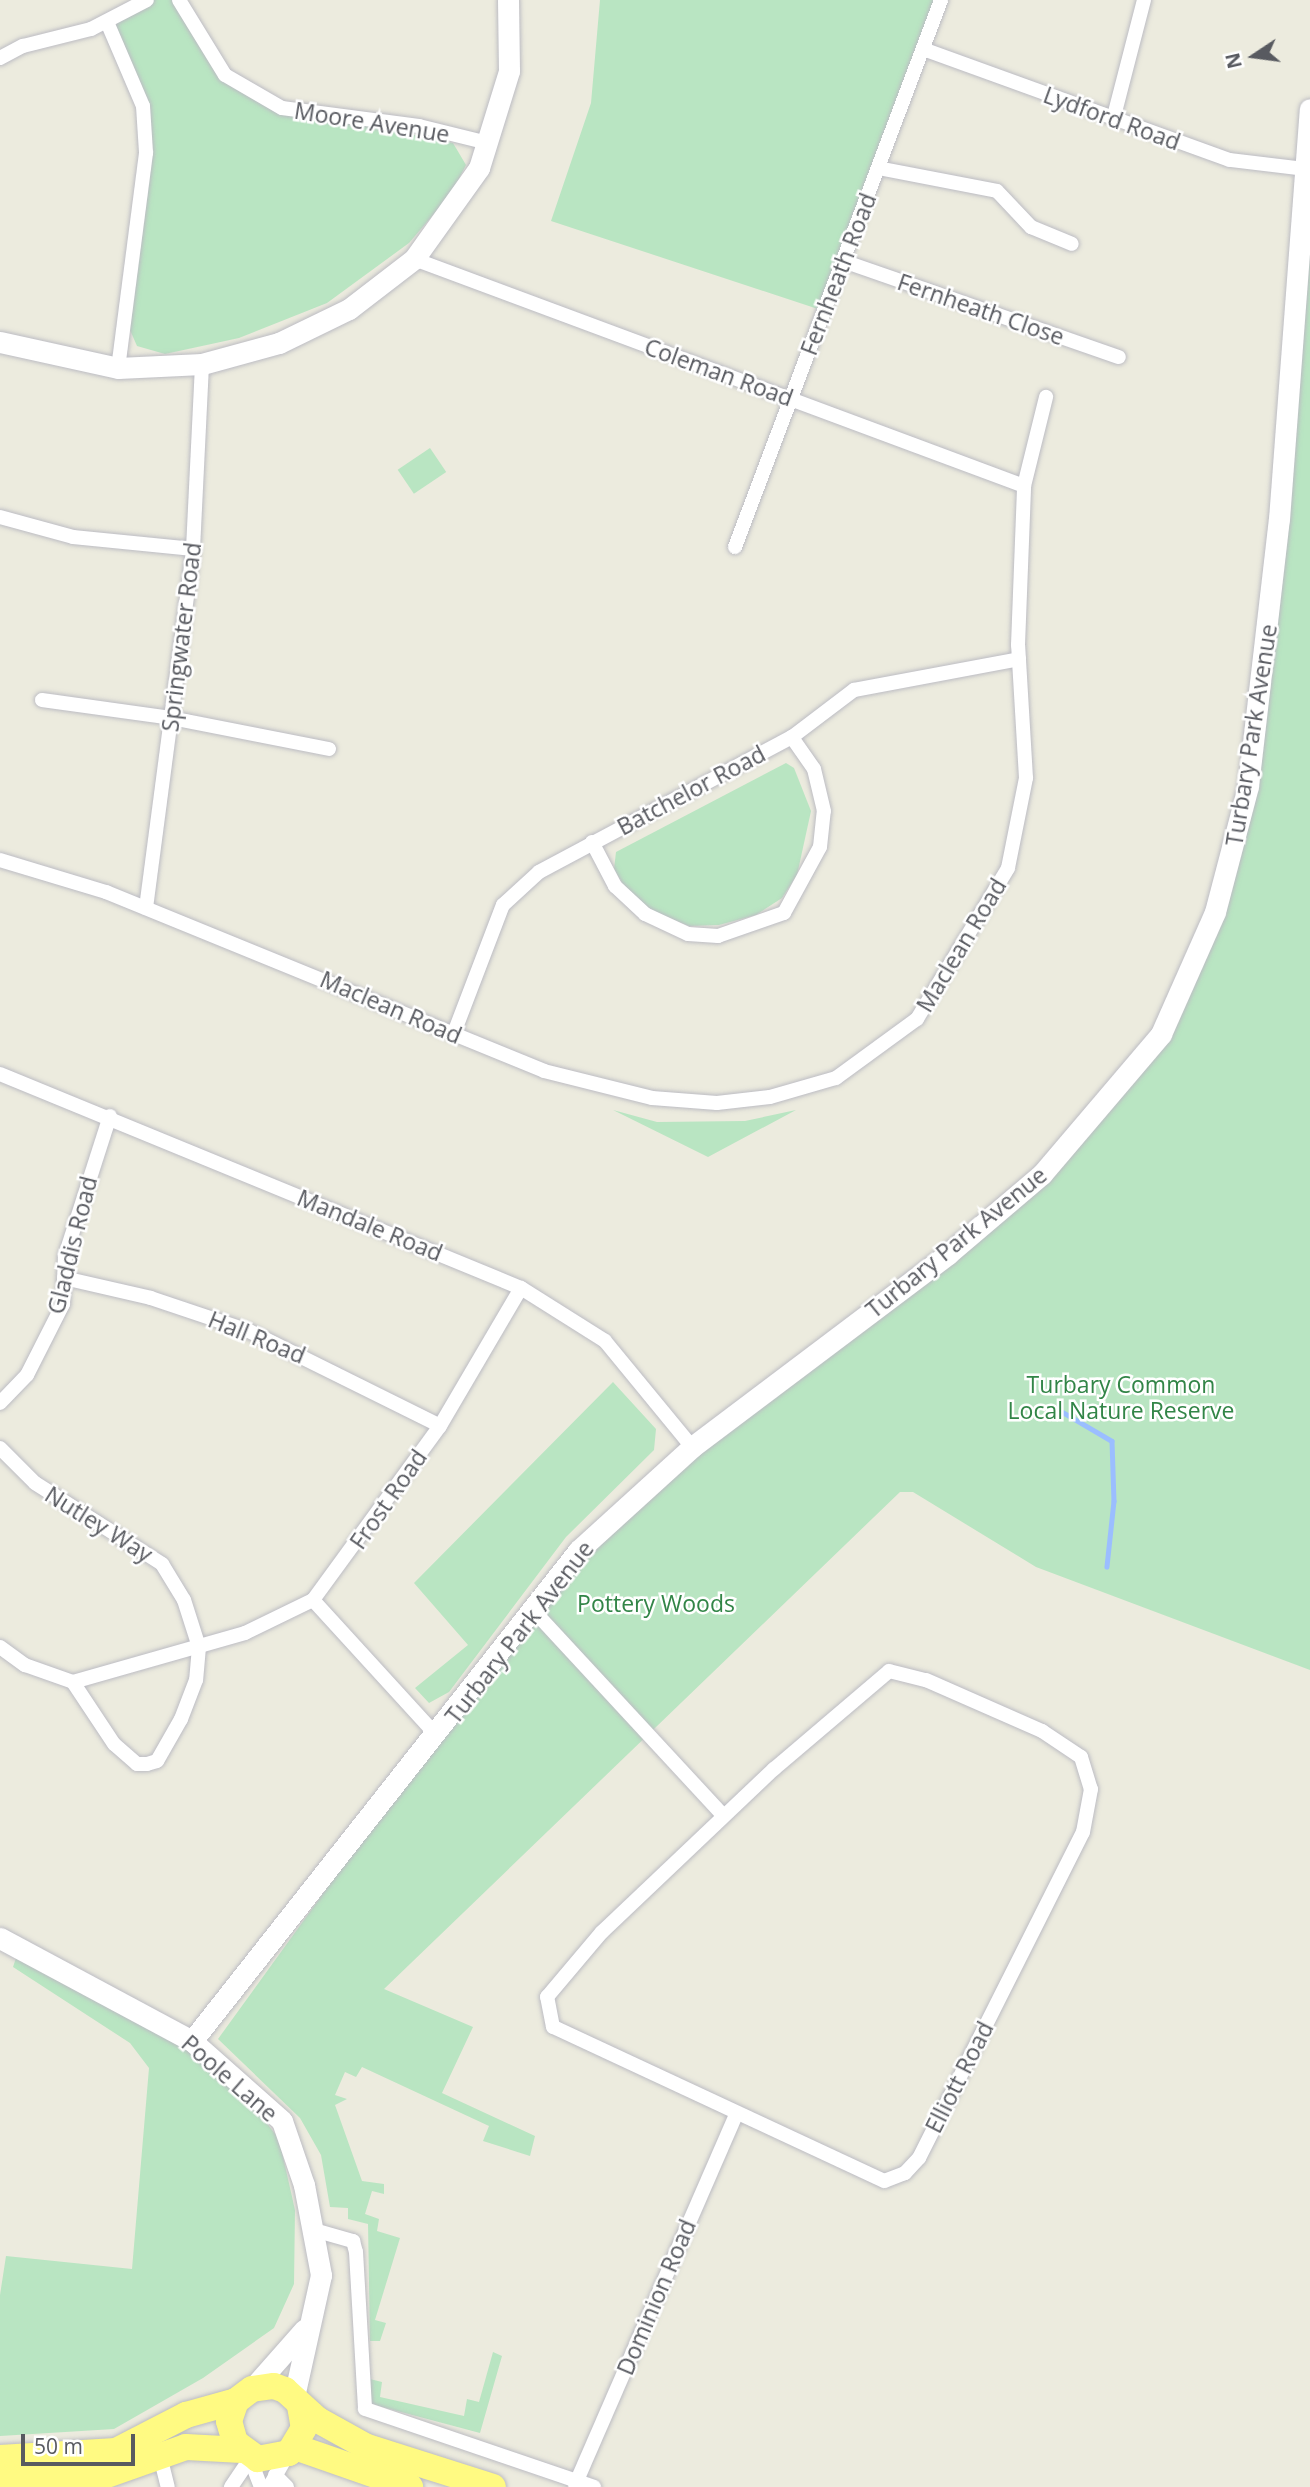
<!DOCTYPE html>
<html>
<head>
<meta charset="utf-8">
<style>
  body { margin:0 }
  #map { position:relative; width:1310px; height:2487px; overflow:hidden; background:#ecebde; font-family:"Open Sans",sans-serif }
  div>[style] { position:absolute }
  .green>* { inset:0; background:#b9e5c2; transform-origin:0 0 }
  .stream>* { height:4.5px; margin:-2.25px; padding:0 2.25px; transform-origin:2.25px; border-radius:2.25px; background:#9bbeff }
  .roads { filter:drop-shadow(0 0 2px #bcbcc3) drop-shadow(0 0 2px #bcbcc3) }
  .street>* { height:14px; margin:-7px; padding:0 7px; transform-origin:7px; border-radius:7px; background:#fff }
  .secondary>* { height:21px; margin:-10.5px; padding:0 10.5px; transform-origin:10.5px; border-radius:10.5px; background:#fff }
  .highway>* { height:26px; margin:-13px; padding:0 13px; transform-origin:13px; border-radius:13px; background:#fffa82 }
  span { translate:-50% -50%; white-space:nowrap; text-align:center; line-height:1.15; -webkit-text-stroke:5px #fff; paint-order:stroke }
  .street-label { font-size:23px; color:#585a60 }
  .park-label { font-size:23px; color:#328547 }
  .north { position:absolute; left:1219px; top:21px; width:70px; height:70px; -webkit-text-stroke:5px #fff; paint-order:stroke; rotate:257deg; font-size:19px; font-weight:700; line-height:28px; text-align:center; color:#585a60 }
  .north::after { content:''; display:block; margin:auto; width:24px; height:32px; background:#585a60; clip-path:polygon(50% 0,100% 100%,50% 72%,0 100%) }
  .scale { position:absolute; left:21px; top:2434px; width:114px; height:32px; box-sizing:border-box; border:4px solid #585a60; border-top:0; padding-left:9px; font-size:21px; line-height:24px; white-space:nowrap; color:#585a60; -webkit-text-stroke:5px #fff; paint-order:stroke }
</style>
</head>
<body>
<div id="map">
  <div class="green">
    <i style="clip-path:polygon(145px 0,179px 0,225px 75px,282px 108px,453px 143px,466px 165px,451px 194px,409px 243px,327px 303px,239px 338px,165px 354px,137px 346px,130px 330px,143px 106px,107px 22px)"></i>
    <i style="clip-path:polygon(600px 0,941px 0,824px 311px,551px 221px,591px 103px)"></i>
    <i style="clip-path:polygon(1310px 109px,1310px 1670px,1036px 1567px,913px 1492px,900px 1492px,384px 1989px,473px 2027px,442px 2093px,535px 2136px,530px 2156px,483px 2141px,489px 2126px,362px 2067px,356px 2077px,345px 2072px,335px 2095px,347px 2099px,335px 2105px,362px 2181px,384px 2184px,384px 2194px,372px 2191px,365px 2214px,379px 2219px,377px 2231px,400px 2238px,375px 2320px,386px 2323px,380px 2341px,370px 2341px,368px 2224px,348px 2219px,348px 2208px,330px 2207px,321px 2155px,300px 2118px,218px 2039px,486px 1668px,579px 1550px,948px 1254px,1117px 1089px,1199px 953px,1248px 786px)"></i>
    <i style="left:430px;top:448px;width:29px;height:39px;rotate:56deg"></i>
    <i style="clip-path:polygon(786px 763px,794px 768px,811px 811px,797px 875px,782px 898px,756px 915px,719px 925px,689px 926px,647px 909px,623px 884px,614px 869px,616px 852px)"></i>
    <i style="clip-path:polygon(613px 1110px,657px 1122px,745px 1121px,796px 1110px,708px 1157px)"></i>
    <i style="clip-path:polygon(613px 1382px,656px 1429px,654px 1450px,566px 1537px,449px 1692px,429px 1703px,415px 1688px,468px 1645px,414px 1583px)"></i>
    <i style="clip-path:polygon(17px 1955px,192px 2053px,259px 2113px,279px 2139px,295px 2210px,294px 2284px,274px 2328px,203px 2378px,114px 2429px,0 2436px,0 2295px,6px 2256px,132px 2269px,149px 2068px,130px 2043px,13px 1967px)"></i>
    <i style="clip-path:polygon(493px 2352px,502px 2356px,480px 2433px,371px 2404px,370px 2379px,382px 2382px,380px 2397px,464px 2416px,467px 2399px,479px 2402px)"></i>
  </div>
  <div class="stream">
    <i style="left:1059px;top:1410px;width:61px;rotate:30.3deg"></i>
    <i style="left:1112px;top:1441px;width:60px;rotate:88.1deg"></i>
    <i style="left:1114px;top:1501px;width:66px;rotate:96.1deg"></i>
  </div>
  <div class="roads">
    <div class="street">
      <i style="left:179px;top:0;width:88px;rotate:58.5deg"></i>
      <i style="left:225px;top:75px;width:66px;rotate:30.1deg"></i>
      <i style="left:282px;top:108px;width:138px;rotate:7.5deg"></i>
      <i style="left:419px;top:126px;width:71px;rotate:13.8deg"></i>
      <i style="left:107px;top:22px;width:91px;rotate:66.8deg"></i>
      <i style="left:143px;top:106px;width:47px;rotate:86.3deg"></i>
      <i style="left:146px;top:153px;width:217px;rotate:97.4deg"></i>
      <i style="left:923px;top:49px;width:326px;rotate:19.9deg"></i>
      <i style="left:1230px;top:160px;width:76px;rotate:6.8deg"></i>
      <i style="left:0;top:58px;width:26px;rotate:-28deg"></i>
      <i style="left:23px;top:46px;width:70px;rotate:-14deg"></i>
      <i style="left:91px;top:29px;width:63px;rotate:-27.4deg"></i>
      <i style="left:1114px;top:116px;width:120px;rotate:-75.5deg"></i>
      <i style="left:878px;top:168px;width:121px;rotate:10.9deg"></i>
      <i style="left:997px;top:191px;width:50px;rotate:46.6deg"></i>
      <i style="left:1031px;top:227px;width:44px;rotate:22.5deg"></i>
      <i style="left:414px;top:259px;width:651px;rotate:20.41deg"></i>
      <i style="left:843px;top:261px;width:292px;rotate:19.2deg"></i>
      <i style="left:0;top:517px;width:76px;rotate:15.3deg"></i>
      <i style="left:73px;top:537px;width:121px;rotate:5.7deg"></i>
      <i style="left:735px;top:547px;width:585px;rotate:-69.36deg"></i>
      <i style="left:42px;top:700px;width:130px;rotate:7.9deg"></i>
      <i style="left:171px;top:718px;width:161px;rotate:11.1deg"></i>
      <i style="left:592px;top:842px;width:50px;rotate:62.4deg"></i>
      <i style="left:615px;top:886px;width:41px;rotate:43deg"></i>
      <i style="left:645px;top:914px;width:47px;rotate:24.9deg"></i>
      <i style="left:688px;top:934px;width:30px;rotate:4deg"></i>
      <i style="left:718px;top:936px;width:70px;rotate:-19.2deg"></i>
      <i style="left:784px;top:913px;width:75px;rotate:-61.4deg"></i>
      <i style="left:820px;top:847px;width:36px;rotate:-84deg"></i>
      <i style="left:824px;top:811px;width:43px;rotate:-103.4deg"></i>
      <i style="left:814px;top:769px;width:39px;rotate:-125deg"></i>
      <i style="left:0;top:860px;width:111px;rotate:16.8deg"></i>
      <i style="left:106px;top:892px;width:473px;rotate:22.2deg"></i>
      <i style="left:544px;top:1071px;width:111px;rotate:14deg"></i>
      <i style="left:652px;top:1098px;width:65px;rotate:4.4deg"></i>
      <i style="left:717px;top:1103px;width:53px;rotate:-6.5deg"></i>
      <i style="left:770px;top:1097px;width:69px;rotate:-16.1deg"></i>
      <i style="left:836px;top:1078px;width:100px;rotate:-36.1deg"></i>
      <i style="left:917px;top:1019px;width:176px;rotate:-58.9deg"></i>
      <i style="left:1008px;top:868px;width:92px;rotate:-78.7deg"></i>
      <i style="left:1026px;top:778px;width:133px;rotate:-93.4deg"></i>
      <i style="left:1018px;top:645px;width:159px;rotate:-87.8deg"></i>
      <i style="left:1024px;top:486px;width:92px;rotate:-76.1deg"></i>
      <i style="left:146px;top:908px;width:362px;rotate:-82.5deg"></i>
      <i style="left:193px;top:549px;width:185px;rotate:-87.2deg"></i>
      <i style="left:454px;top:1033px;width:137px;rotate:-69.1deg"></i>
      <i style="left:503px;top:905px;width:49px;rotate:-42.5deg"></i>
      <i style="left:539px;top:872px;width:287px;rotate:-28.1deg"></i>
      <i style="left:792px;top:737px;width:78px;rotate:-37.2deg"></i>
      <i style="left:854px;top:690px;width:168px;rotate:-10.6deg"></i>
      <i style="left:0;top:1074px;width:563px;rotate:22.33deg"></i>
      <i style="left:521px;top:1288px;width:99px;rotate:32.2deg"></i>
      <i style="left:605px;top:1341px;width:137px;rotate:50.6deg"></i>
      <i style="left:64px;top:1278px;width:89px;rotate:12.9deg"></i>
      <i style="left:151px;top:1298px;width:103px;rotate:18.6deg"></i>
      <i style="left:249px;top:1331px;width:213px;rotate:26.4deg"></i>
      <i style="left:0;top:1403px;width:39px;rotate:-46deg"></i>
      <i style="left:27px;top:1375px;width:80px;rotate:-63.1deg"></i>
      <i style="left:63px;top:1304px;width:48px;rotate:-87.6deg"></i>
      <i style="left:65px;top:1256px;width:147px;rotate:-72.2deg"></i>
      <i style="left:0;top:1448px;width:49px;rotate:45deg"></i>
      <i style="left:35px;top:1483px;width:151px;rotate:32.5deg"></i>
      <i style="left:162px;top:1564px;width:42px;rotate:58.6deg"></i>
      <i style="left:184px;top:1600px;width:49px;rotate:72.3deg"></i>
      <i style="left:199px;top:1647px;width:33px;rotate:95deg"></i>
      <i style="left:196px;top:1680px;width:42px;rotate:111deg"></i>
      <i style="left:181px;top:1719px;width:48px;rotate:119.7deg"></i>
      <i style="left:157px;top:1761px;width:10px;rotate:163deg"></i>
      <i style="left:147px;top:1764px;width:10px;rotate:180deg"></i>
      <i style="left:137px;top:1764px;width:30px;rotate:-139deg"></i>
      <i style="left:114px;top:1744px;width:74px;rotate:-123.5deg"></i>
      <i style="left:313px;top:1600px;width:184px;rotate:47.6deg"></i>
      <i style="left:532px;top:1609px;width:282px;rotate:47.2deg"></i>
      <i style="left:0;top:1647px;width:31px;rotate:36deg"></i>
      <i style="left:25px;top:1665px;width:51px;rotate:19.5deg"></i>
      <i style="left:73px;top:1682px;width:179px;rotate:-15.9deg"></i>
      <i style="left:245px;top:1633px;width:76px;rotate:-25.9deg"></i>
      <i style="left:313px;top:1600px;width:215px;rotate:-53.9deg"></i>
      <i style="left:440px;top:1426px;width:160px;rotate:-59.6deg"></i>
      <i style="left:889px;top:1671px;width:38px;rotate:14deg"></i>
      <i style="left:926px;top:1680px;width:127px;rotate:23.7deg"></i>
      <i style="left:1042px;top:1731px;width:47px;rotate:33.7deg"></i>
      <i style="left:1081px;top:1757px;width:34px;rotate:73deg"></i>
      <i style="left:1091px;top:1789px;width:44px;rotate:100.5deg"></i>
      <i style="left:1083px;top:1832px;width:365px;rotate:116.7deg"></i>
      <i style="left:919px;top:2158px;width:21px;rotate:133deg"></i>
      <i style="left:905px;top:2173px;width:22px;rotate:159deg"></i>
      <i style="left:884px;top:2181px;width:365px;rotate:-155deg"></i>
      <i style="left:553px;top:2027px;width:31px;rotate:-101deg"></i>
      <i style="left:547px;top:1997px;width:85px;rotate:-49.8deg"></i>
      <i style="left:602px;top:1932px;width:237px;rotate:-43.5deg"></i>
      <i style="left:774px;top:1769px;width:151px;rotate:-40.4deg"></i>
      <i style="left:314px;top:2230px;width:41px;rotate:15.8deg"></i>
      <i style="left:353px;top:2241px;width:11px;rotate:75deg"></i>
      <i style="left:356px;top:2252px;width:157px;rotate:86.7deg"></i>
      <i style="left:365px;top:2409px;width:242px;rotate:18.8deg"></i>
      <i style="left:160px;top:2456px;width:32px;rotate:76deg"></i>
      <i style="left:249px;top:2456px;width:33px;rotate:69deg"></i>
      <i style="left:275px;top:2475px;width:17px;rotate:45deg"></i>
      <i style="left:575px;top:2485px;width:404px;rotate:-66.5deg"></i>
      <i style="left:231px;top:2487px;width:32px;rotate:-56deg"></i>
      <i style="left:269px;top:2487px;width:38px;rotate:-60deg"></i>
    </div>
    <div class="secondary">
      <i style="left:0;top:342px;width:121px;rotate:12.4deg"></i>
      <i style="left:118px;top:368px;width:84px;rotate:-2.7deg"></i>
      <i style="left:202px;top:364px;width:80px;rotate:-15.3deg"></i>
      <i style="left:279px;top:343px;width:78px;rotate:-25.9deg"></i>
      <i style="left:349px;top:309px;width:82px;rotate:-37.6deg"></i>
      <i style="left:414px;top:259px;width:112px;rotate:-54.5deg"></i>
      <i style="left:479px;top:168px;width:102px;rotate:-72.8deg"></i>
      <i style="left:509px;top:71px;width:71px;rotate:-90.8deg"></i>
      <i style="left:0;top:1938px;width:218px;rotate:28.2deg"></i>
      <i style="left:192px;top:2041px;width:120px;rotate:41.6deg"></i>
      <i style="left:282px;top:2121px;width:68px;rotate:71deg"></i>
      <i style="left:304px;top:2185px;width:92px;rotate:79.3deg"></i>
      <i style="left:321px;top:2275px;width:125px;rotate:102.5deg"></i>
      <i style="left:192px;top:2041px;width:625px;rotate:-51.76deg"></i>
      <i style="left:579px;top:1550px;width:153px;rotate:-42.3deg"></i>
      <i style="left:692px;top:1447px;width:321px;rotate:-37deg"></i>
      <i style="left:948px;top:1254px;width:123px;rotate:-40.4deg"></i>
      <i style="left:1042px;top:1174px;width:184px;rotate:-49.6deg"></i>
      <i style="left:1161px;top:1034px;width:133px;rotate:-66.1deg"></i>
      <i style="left:1215px;top:912px;width:130px;rotate:-75.3deg"></i>
      <i style="left:1248px;top:786px;width:269px;rotate:-83.4deg"></i>
      <i style="left:1279px;top:519px;width:411px;rotate:-85.7deg"></i>
      <i style="left:252px;top:2389px;width:79px;rotate:-48.6deg"></i>
    </div>
    <div class="highway">
      <i style="left:300px;top:2406px;width:22px;rotate:80deg"></i>
      <i style="left:304px;top:2428px;width:29px;rotate:121deg"></i>
      <i style="left:289px;top:2453px;width:32px;rotate:169deg"></i>
      <i style="left:258px;top:2459px;width:29px;rotate:-144deg"></i>
      <i style="left:235px;top:2442px;width:22px;rotate:-106deg"></i>
      <i style="left:229px;top:2421px;width:21px;rotate:-71deg"></i>
      <i style="left:236px;top:2401px;width:20px;rotate:-37deg"></i>
      <i style="left:252px;top:2389px;width:22px;rotate:-8deg"></i>
      <i style="left:274px;top:2386px;width:12px;rotate:20deg"></i>
      <i style="left:285px;top:2390px;width:45px;rotate:42.3deg"></i>
      <i style="left:318px;top:2420px;width:56px;rotate:28.9deg"></i>
      <i style="left:367px;top:2447px;width:132px;rotate:17.6deg"></i>
      <i style="left:295px;top:2447px;width:122px;rotate:19.2deg"></i>
      <i style="left:0;top:2458px;width:116px;rotate:-3.5deg"></i>
      <i style="left:116px;top:2451px;width:79px;rotate:-27.2deg"></i>
      <i style="left:186px;top:2415px;width:52px;rotate:-15.6deg"></i>
      <i style="left:0;top:2477px;width:101px"></i>
      <i style="left:101px;top:2477px;width:90px;rotate:-19.4deg"></i>
      <i style="left:186px;top:2447px;width:56px;rotate:3.1deg"></i>
    </div>
  </div>
  <div class="street-label">
    <span style="left:1112px;top:118px;rotate:20deg">Lydford Road</span>
    <span style="left:372px;top:122px;rotate:9deg">Moore Avenue</span>
    <span style="left:838px;top:274px;rotate:-69deg">Fernheath Road</span>
    <span style="left:981px;top:309px;rotate:19deg">Fernheath Close</span>
    <span style="left:719px;top:372px;rotate:20deg">Coleman Road</span>
    <span style="left:181px;top:637px;rotate:-83deg">Springwater Road</span>
    <span style="left:1251px;top:735px;rotate:-81deg">Turbary Park Avenue</span>
    <span style="left:691px;top:790px;rotate:-28deg">Batchelor Road</span>
    <span style="left:961px;top:945px;rotate:-59deg">Maclean Road</span>
    <span style="left:391px;top:1007px;rotate:23deg">Maclean Road</span>
    <span style="left:370px;top:1225px;rotate:22deg">Mandale Road</span>
    <span style="left:956px;top:1242px;rotate:-39deg">Turbary Park Avenue</span>
    <span style="left:72px;top:1245px;rotate:-76deg">Gladdis Road</span>
    <span style="left:257px;top:1337px;rotate:22deg">Hall Road</span>
    <span style="left:388px;top:1499px;rotate:-55deg">Frost Road</span>
    <span style="left:99px;top:1524px;rotate:32deg">Nutley Way</span>
    <span style="left:519px;top:1632px;rotate:-52deg">Turbary Park Avenue</span>
    <span style="left:959px;top:2077px;rotate:-63deg">Elliott Road</span>
    <span style="left:230px;top:2078px;rotate:41deg">Poole Lane</span>
    <span style="left:656px;top:2297px;rotate:-67deg">Dominion Road</span>
  </div>
  <div class="park-label">
    <span style="left:1121px;top:1397px">Turbary Common<br>Local Nature Reserve</span>
    <span style="left:656px;top:1603px">Pottery Woods</span>
  </div>
  <div class="north">N</div>
  <div class="scale">50 m</div>
</div>
</body>
</html>
